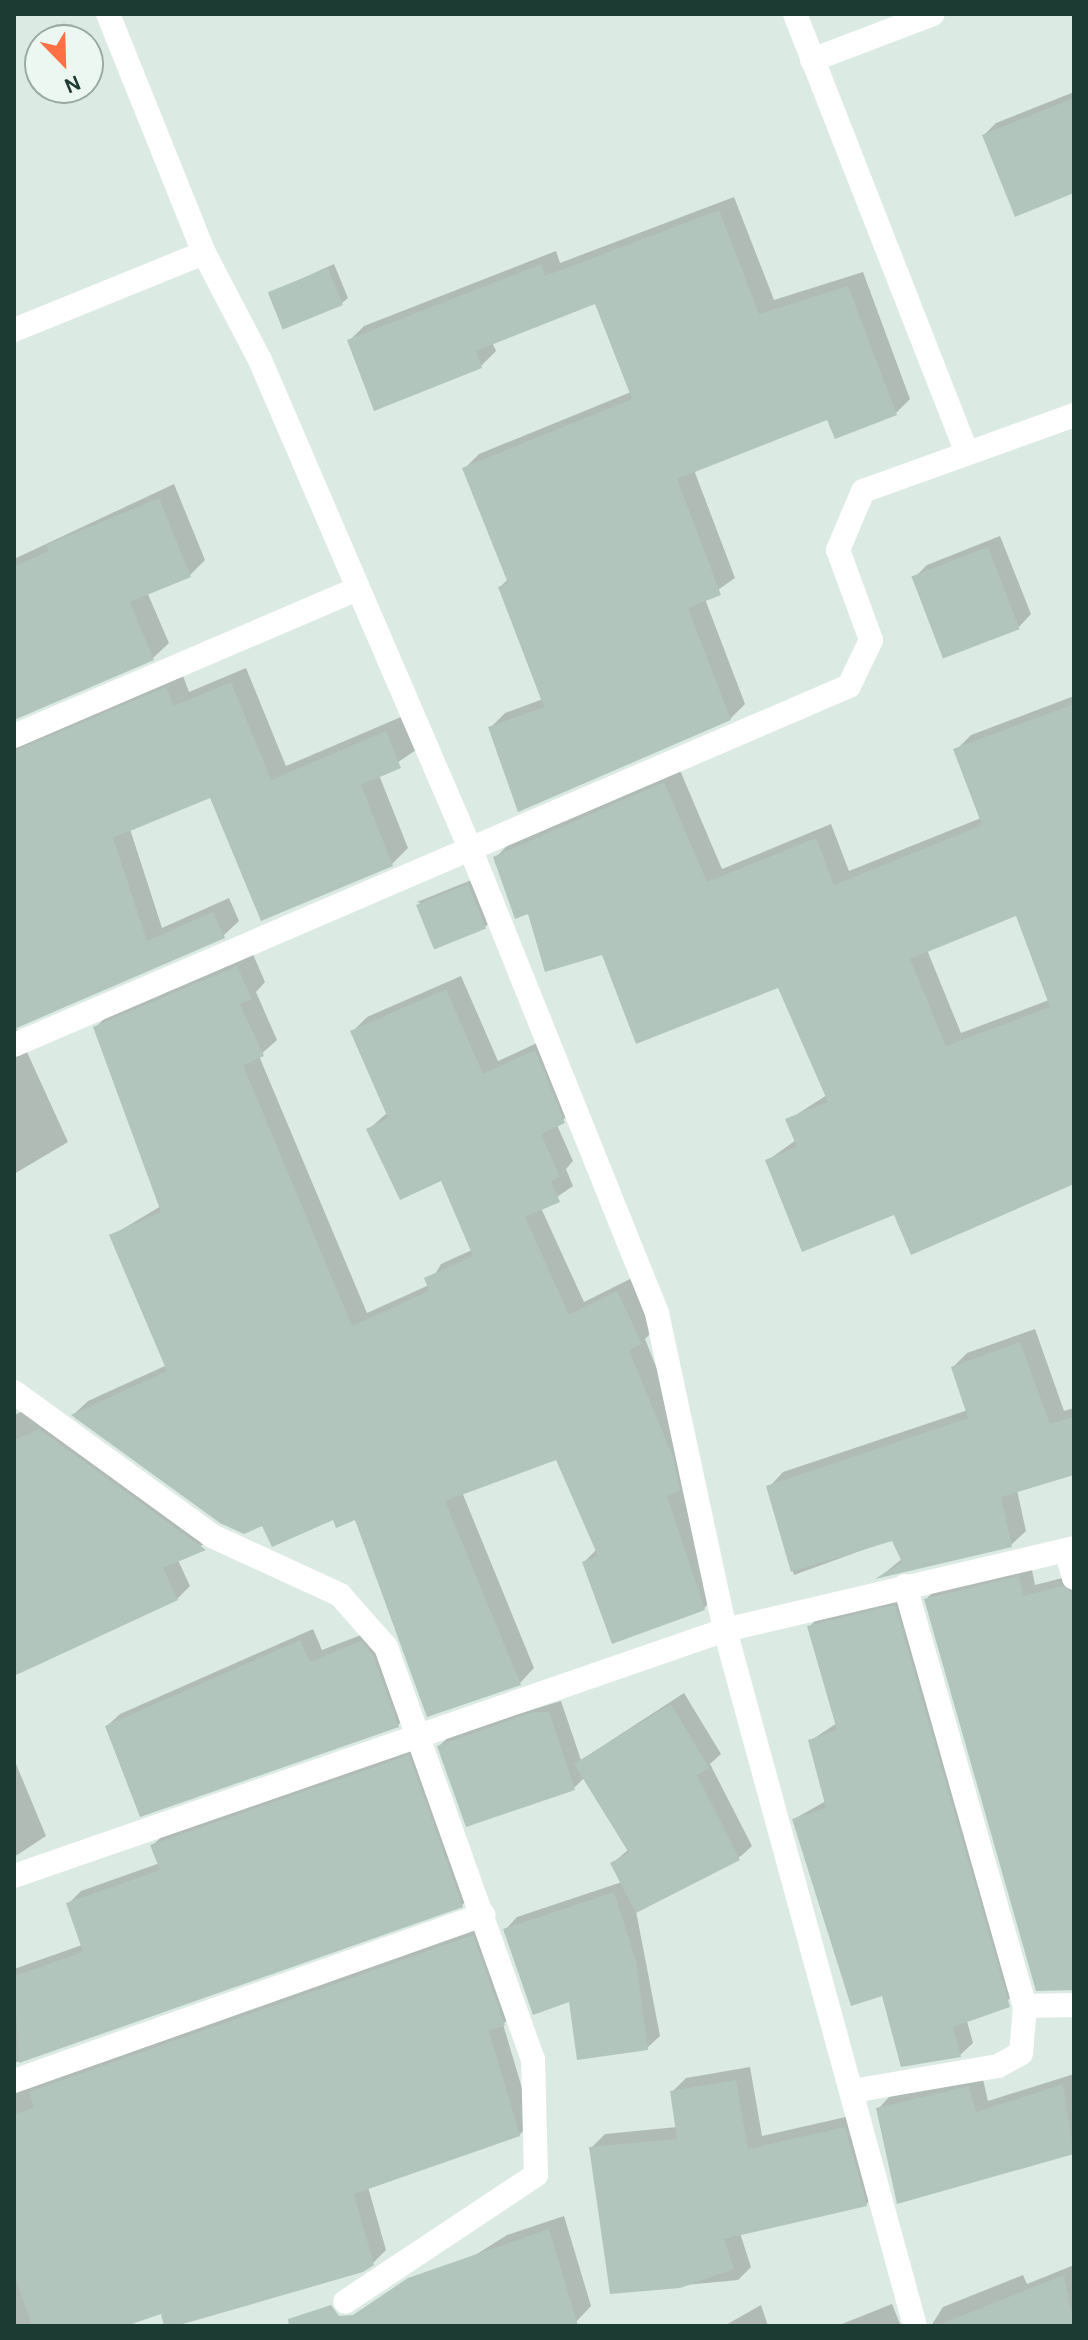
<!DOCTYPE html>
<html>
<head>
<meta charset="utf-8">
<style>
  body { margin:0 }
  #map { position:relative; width:1088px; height:2340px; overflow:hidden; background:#dceae4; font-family:Karla,sans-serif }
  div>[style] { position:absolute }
  .shadow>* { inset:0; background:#0003 }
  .building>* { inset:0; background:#b1c5bc; transform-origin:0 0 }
  .service>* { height:24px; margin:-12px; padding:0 12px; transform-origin:12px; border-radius:12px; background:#fff }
  .minor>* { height:24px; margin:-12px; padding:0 12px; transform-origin:12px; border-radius:12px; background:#fff }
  span { translate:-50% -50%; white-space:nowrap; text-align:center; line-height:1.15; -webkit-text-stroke:6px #ecf7f1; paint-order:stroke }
  .frame { position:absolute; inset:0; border:16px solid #1c3b32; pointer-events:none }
  .north { position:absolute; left:24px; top:24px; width:80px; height:80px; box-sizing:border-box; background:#ecf7f1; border:2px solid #99aca5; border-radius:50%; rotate:157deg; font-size:22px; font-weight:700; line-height:32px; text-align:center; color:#1c3b32 }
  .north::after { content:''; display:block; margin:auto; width:28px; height:36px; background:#ff7045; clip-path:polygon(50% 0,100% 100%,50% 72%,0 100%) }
</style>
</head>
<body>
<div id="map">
  <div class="shadow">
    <i style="clip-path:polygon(1074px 92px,1074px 191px,984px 135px,996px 123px)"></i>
    <i style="clip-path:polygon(734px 197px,774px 300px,863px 272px,910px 399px,895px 414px,829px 417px,694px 470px,735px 578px,705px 599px,745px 704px,730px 719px,490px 728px,505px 713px,543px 699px,500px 587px,509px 578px,464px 469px,479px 454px,631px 392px,596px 301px,492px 342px,496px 351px,481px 366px,349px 341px,364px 326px,556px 251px,560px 263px)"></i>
    <i style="clip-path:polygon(334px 264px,348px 298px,342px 303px,270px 293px)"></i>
    <i style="clip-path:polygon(174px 484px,205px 560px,190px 575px,147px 592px,169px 643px,153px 658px,14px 718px,20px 733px,182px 673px,189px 692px,246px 668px,286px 766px,401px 717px,416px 750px,379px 775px,408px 848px,392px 864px,262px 918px,212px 796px,130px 829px,162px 928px,229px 898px,239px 921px,223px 936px,16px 1028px,68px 1142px,14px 1174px,14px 559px)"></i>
    <i style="clip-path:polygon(1000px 536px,1031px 614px,1019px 627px,914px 578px,927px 565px)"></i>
    <i style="clip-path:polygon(evenodd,1074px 696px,1074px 1182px,896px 1212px,768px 1160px,796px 1140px,788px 1120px,827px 1095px,779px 986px,604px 952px,529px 911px,495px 858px,510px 843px,679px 768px,722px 869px,831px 824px,849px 871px,981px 818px,956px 750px,971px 735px,1074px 696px,1017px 913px,1049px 1000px,961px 1033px,927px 950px,1017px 913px)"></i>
    <i style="clip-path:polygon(474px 879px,491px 921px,485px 927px,417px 902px)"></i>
    <i style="clip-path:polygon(252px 952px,265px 982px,256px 992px,277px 1040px,259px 1056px,367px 1313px,429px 1285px,441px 1264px,472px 1250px,442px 1178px,369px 1129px,388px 1112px,352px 1032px,367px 1017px,461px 976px,498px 1061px,550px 1037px,578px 1107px,557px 1125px,573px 1161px,566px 1169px,573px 1186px,541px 1208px,584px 1302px,632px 1278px,656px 1328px,645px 1339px,686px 1442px,719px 1594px,704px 1608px,584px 1562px,597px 1549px,557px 1458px,462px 1492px,534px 1668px,520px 1683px,356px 1518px,263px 1524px,74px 1414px,88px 1401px,167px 1365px,111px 1236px,161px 1206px,95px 1028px,110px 1013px)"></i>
    <i style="clip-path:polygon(1035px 1329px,1064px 1411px,1074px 1408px,1074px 1473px,1017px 1490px,1026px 1531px,1011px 1545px,881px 1576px,903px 1558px,893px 1539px,794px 1575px,769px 1487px,783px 1472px,968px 1410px,953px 1367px,967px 1353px)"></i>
    <i style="clip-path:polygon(37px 1405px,217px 1536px,178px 1560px,190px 1586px,177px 1599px,14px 1673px,14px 1415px)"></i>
    <i style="clip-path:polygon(1031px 1565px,1035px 1585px,1074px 1575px,1074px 1990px,1038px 1989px,926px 1599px,939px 1587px)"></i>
    <i style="clip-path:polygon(907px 1594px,1021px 1993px,967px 2021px,973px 2043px,960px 2055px,883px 1994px,794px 1819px,826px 1801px,810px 1741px,837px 1723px,809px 1627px,821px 1615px)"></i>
    <i style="clip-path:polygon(313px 1629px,322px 1650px,374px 1630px,410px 1713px,398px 1725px,107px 1726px,120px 1714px)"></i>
    <i style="clip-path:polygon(684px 1693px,721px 1754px,710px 1764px,752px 1846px,741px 1856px,691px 1767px,741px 1856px,636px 1911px,660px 2036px,647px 2048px,570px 1999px,505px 1930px,517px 1917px,622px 1882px,613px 1863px,629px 1849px,585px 1777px,574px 1788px,439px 1746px,452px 1734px,561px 1701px,581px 1760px)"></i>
    <i style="clip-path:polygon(422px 1744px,475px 1892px,462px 1905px,14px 2063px,14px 1969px,82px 1945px,68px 1904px,81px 1891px,160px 1863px,153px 1845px,166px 1832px)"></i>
    <i style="clip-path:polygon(14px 1759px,46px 1836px,14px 1857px)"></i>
    <i style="clip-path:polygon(486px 1923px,517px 2011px,503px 2024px,532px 2122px,519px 2135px,368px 2187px,386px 2250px,373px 2263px,169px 2326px,162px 2312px,119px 2326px,14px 2326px,14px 2071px)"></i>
    <i style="clip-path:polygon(750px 2067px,762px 2136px,859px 2114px,880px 2190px,866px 2204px,740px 2233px,751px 2267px,738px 2280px,611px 2292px,591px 2148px,605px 2134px,677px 2127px,672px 2092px,686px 2078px)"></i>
    <i style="clip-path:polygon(1074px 2074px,1074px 2151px,899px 2201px,878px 2109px,890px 2096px,982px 2075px,988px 2101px)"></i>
    <i style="clip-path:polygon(564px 2216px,591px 2306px,576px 2322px,363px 2326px,507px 2235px)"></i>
    <i style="clip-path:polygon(1074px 2265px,1074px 2326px,931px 2326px,943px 2307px,1023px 2275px,1027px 2284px)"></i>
    <i style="clip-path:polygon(892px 2304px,900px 2324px,913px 2319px,925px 2326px,837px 2326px)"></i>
    <i style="clip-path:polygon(761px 2305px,768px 2326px,724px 2326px)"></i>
  </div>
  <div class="building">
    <i style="clip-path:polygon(1074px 98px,1074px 193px,1015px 217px,982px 135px)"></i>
    <i style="clip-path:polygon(719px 210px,759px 314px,848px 286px,897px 415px,835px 439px,827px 420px,677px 479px,721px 595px,688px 608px,731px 720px,518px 812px,488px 727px,544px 707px,498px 587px,508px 583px,462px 468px,632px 399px,595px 304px,476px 351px,482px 368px,374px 411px,347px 340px,541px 264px,545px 276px)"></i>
    <i style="left:328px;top:268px;width:40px;height:65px;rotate:68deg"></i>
    <i style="clip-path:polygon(159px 498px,191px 577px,130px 602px,154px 660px,14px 720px,14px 566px,49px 551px,46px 545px)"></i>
    <i style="left:988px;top:547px;width:88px;height:82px;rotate:69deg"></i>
    <i style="clip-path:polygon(231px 682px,271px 780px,386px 731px,401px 768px,361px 785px,393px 866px,261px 921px,210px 798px,113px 838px,147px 941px,213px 912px,225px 938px,14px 1029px,14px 751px,166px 687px,174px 706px)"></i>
    <i style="clip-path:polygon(evenodd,1074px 704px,1074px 1184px,911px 1255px,894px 1215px,802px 1252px,765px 1160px,797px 1147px,785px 1119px,828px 1102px,778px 988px,636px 1044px,602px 955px,545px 972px,528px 914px,515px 919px,493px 857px,664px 782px,707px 882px,816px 838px,834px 885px,982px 825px,953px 749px,1074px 704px,1016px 916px,1050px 1007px,946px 1046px,910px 959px,1016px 916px)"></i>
    <i style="left:468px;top:884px;width:48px;height:56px;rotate:68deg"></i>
    <i style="clip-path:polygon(237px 966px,252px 999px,240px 1004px,264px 1056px,243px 1065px,352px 1326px,429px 1291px,424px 1278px,473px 1256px,441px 1181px,400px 1200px,366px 1129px,388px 1118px,350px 1031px,446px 989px,483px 1074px,535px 1050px,565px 1123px,541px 1134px,560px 1177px,551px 1181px,560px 1202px,525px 1217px,569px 1315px,617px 1291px,642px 1344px,629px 1350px,673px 1457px,680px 1491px,667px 1496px,705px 1610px,612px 1644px,582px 1562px,598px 1556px,556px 1460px,445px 1501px,521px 1685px,427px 1717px,355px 1520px,336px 1528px,333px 1520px,272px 1547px,262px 1526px,244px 1534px,220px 1523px,71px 1415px,167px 1371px,109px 1235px,161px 1212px,93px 1027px)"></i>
    <i style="clip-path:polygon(1020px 1342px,1050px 1424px,1074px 1417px,1074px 1475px,1001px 1497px,1012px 1547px,875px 1579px,902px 1562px,892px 1541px,791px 1572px,766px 1486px,968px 1418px,951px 1367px)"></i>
    <i style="clip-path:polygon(39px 1429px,206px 1550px,163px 1568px,178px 1600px,14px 1676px,14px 1440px)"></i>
    <i style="clip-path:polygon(1019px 1576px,1023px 1596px,1062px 1586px,1074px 1593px,1074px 1990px,1036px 1991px,924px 1599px)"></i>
    <i style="clip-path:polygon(895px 1605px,1010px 2007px,953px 2027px,961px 2057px,901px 2067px,882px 1996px,851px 2006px,792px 1819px,826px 1808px,808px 1740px,837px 1730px,807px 1626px)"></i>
    <i style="clip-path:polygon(300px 1640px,310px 1662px,361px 1641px,373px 1655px,399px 1727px,140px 1817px,105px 1726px)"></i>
    <i style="clip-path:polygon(671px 1704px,709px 1768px,697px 1775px,740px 1860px,636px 1913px,610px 1863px,629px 1853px,574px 1764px)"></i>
    <i style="clip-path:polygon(533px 1712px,549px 1712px,575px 1790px,466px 1827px,437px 1746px)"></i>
    <i style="clip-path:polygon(409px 1755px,463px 1907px,19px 2063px,14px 1976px,83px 1952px,66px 1903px,160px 1870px,150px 1845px)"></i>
    <i style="clip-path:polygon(614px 1892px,636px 1961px,648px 2050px,577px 2060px,569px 2002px,533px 2015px,503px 1929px)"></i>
    <i style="clip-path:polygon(473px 1935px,505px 2025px,489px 2031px,520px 2136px,354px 2194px,374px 2265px,363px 2272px,176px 2326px,164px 2326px,161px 2314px,126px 2326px,32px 2326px,14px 2274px,14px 2114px,34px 2108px,29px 2092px)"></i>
    <i style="clip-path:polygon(736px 2080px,748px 2149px,845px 2127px,867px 2206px,724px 2239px,734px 2269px,680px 2288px,610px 2294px,589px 2147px,677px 2139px,670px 2091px)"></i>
    <i style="clip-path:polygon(1063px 2084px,1074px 2154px,897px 2204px,876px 2108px,969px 2086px,976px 2112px)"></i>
    <i style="clip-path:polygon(549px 2229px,578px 2326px,289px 2326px,288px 2319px,331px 2305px,339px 2316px,353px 2315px,408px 2278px)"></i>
    <i style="clip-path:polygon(1064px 2275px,1074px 2326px,941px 2326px,941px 2324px)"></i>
  </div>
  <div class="service">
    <i style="left:1066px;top:1550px;width:29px;rotate:74deg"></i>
    <i style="left:905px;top:1586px;width:437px;rotate:74.1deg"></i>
    <i style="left:853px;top:2091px;width:147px;rotate:-9.8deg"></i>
    <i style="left:998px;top:2066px;width:26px;rotate:-29deg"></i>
    <i style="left:1021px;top:2053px;width:47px;rotate:-85.1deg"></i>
    <i style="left:1025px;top:2006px;width:49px;rotate:-1.2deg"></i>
  </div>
  <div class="minor">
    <i style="left:108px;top:14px;width:258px;rotate:68.1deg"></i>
    <i style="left:204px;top:253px;width:121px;rotate:62.4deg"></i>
    <i style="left:260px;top:360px;width:531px;rotate:66.72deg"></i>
    <i style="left:470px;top:848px;width:501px;rotate:68.09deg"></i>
    <i style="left:657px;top:1313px;width:324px;rotate:77.9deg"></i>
    <i style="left:725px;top:1630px;width:721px;rotate:74.73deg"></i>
    <i style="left:795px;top:14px;width:471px;rotate:68.6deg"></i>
    <i style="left:812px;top:60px;width:129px;rotate:-20.8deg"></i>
    <i style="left:14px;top:330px;width:205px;rotate:-22.1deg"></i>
    <i style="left:14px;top:736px;width:371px;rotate:-23.2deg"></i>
    <i style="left:14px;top:1045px;width:909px;rotate:-23.26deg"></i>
    <i style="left:849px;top:686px;width:51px;rotate:-64.4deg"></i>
    <i style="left:871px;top:640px;width:96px;rotate:-110.1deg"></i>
    <i style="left:838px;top:550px;width:64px;rotate:-67deg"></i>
    <i style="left:863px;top:491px;width:224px;rotate:-19.8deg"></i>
    <i style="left:14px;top:1392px;width:245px;rotate:36deg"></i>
    <i style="left:212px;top:1536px;width:141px;rotate:24.7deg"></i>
    <i style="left:340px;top:1595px;width:69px;rotate:48.5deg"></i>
    <i style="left:386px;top:1647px;width:437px;rotate:70.4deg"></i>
    <i style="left:533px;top:2059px;width:116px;rotate:88.5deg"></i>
    <i style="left:536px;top:2175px;width:229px;rotate:146.4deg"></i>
    <i style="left:14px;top:1876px;width:752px;rotate:-19.09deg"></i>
    <i style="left:725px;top:1630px;width:359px;rotate:-13.2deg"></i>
    <i style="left:14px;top:2081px;width:498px;rotate:-19.5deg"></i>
  </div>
  <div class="frame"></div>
  <div class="north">N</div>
</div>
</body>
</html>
